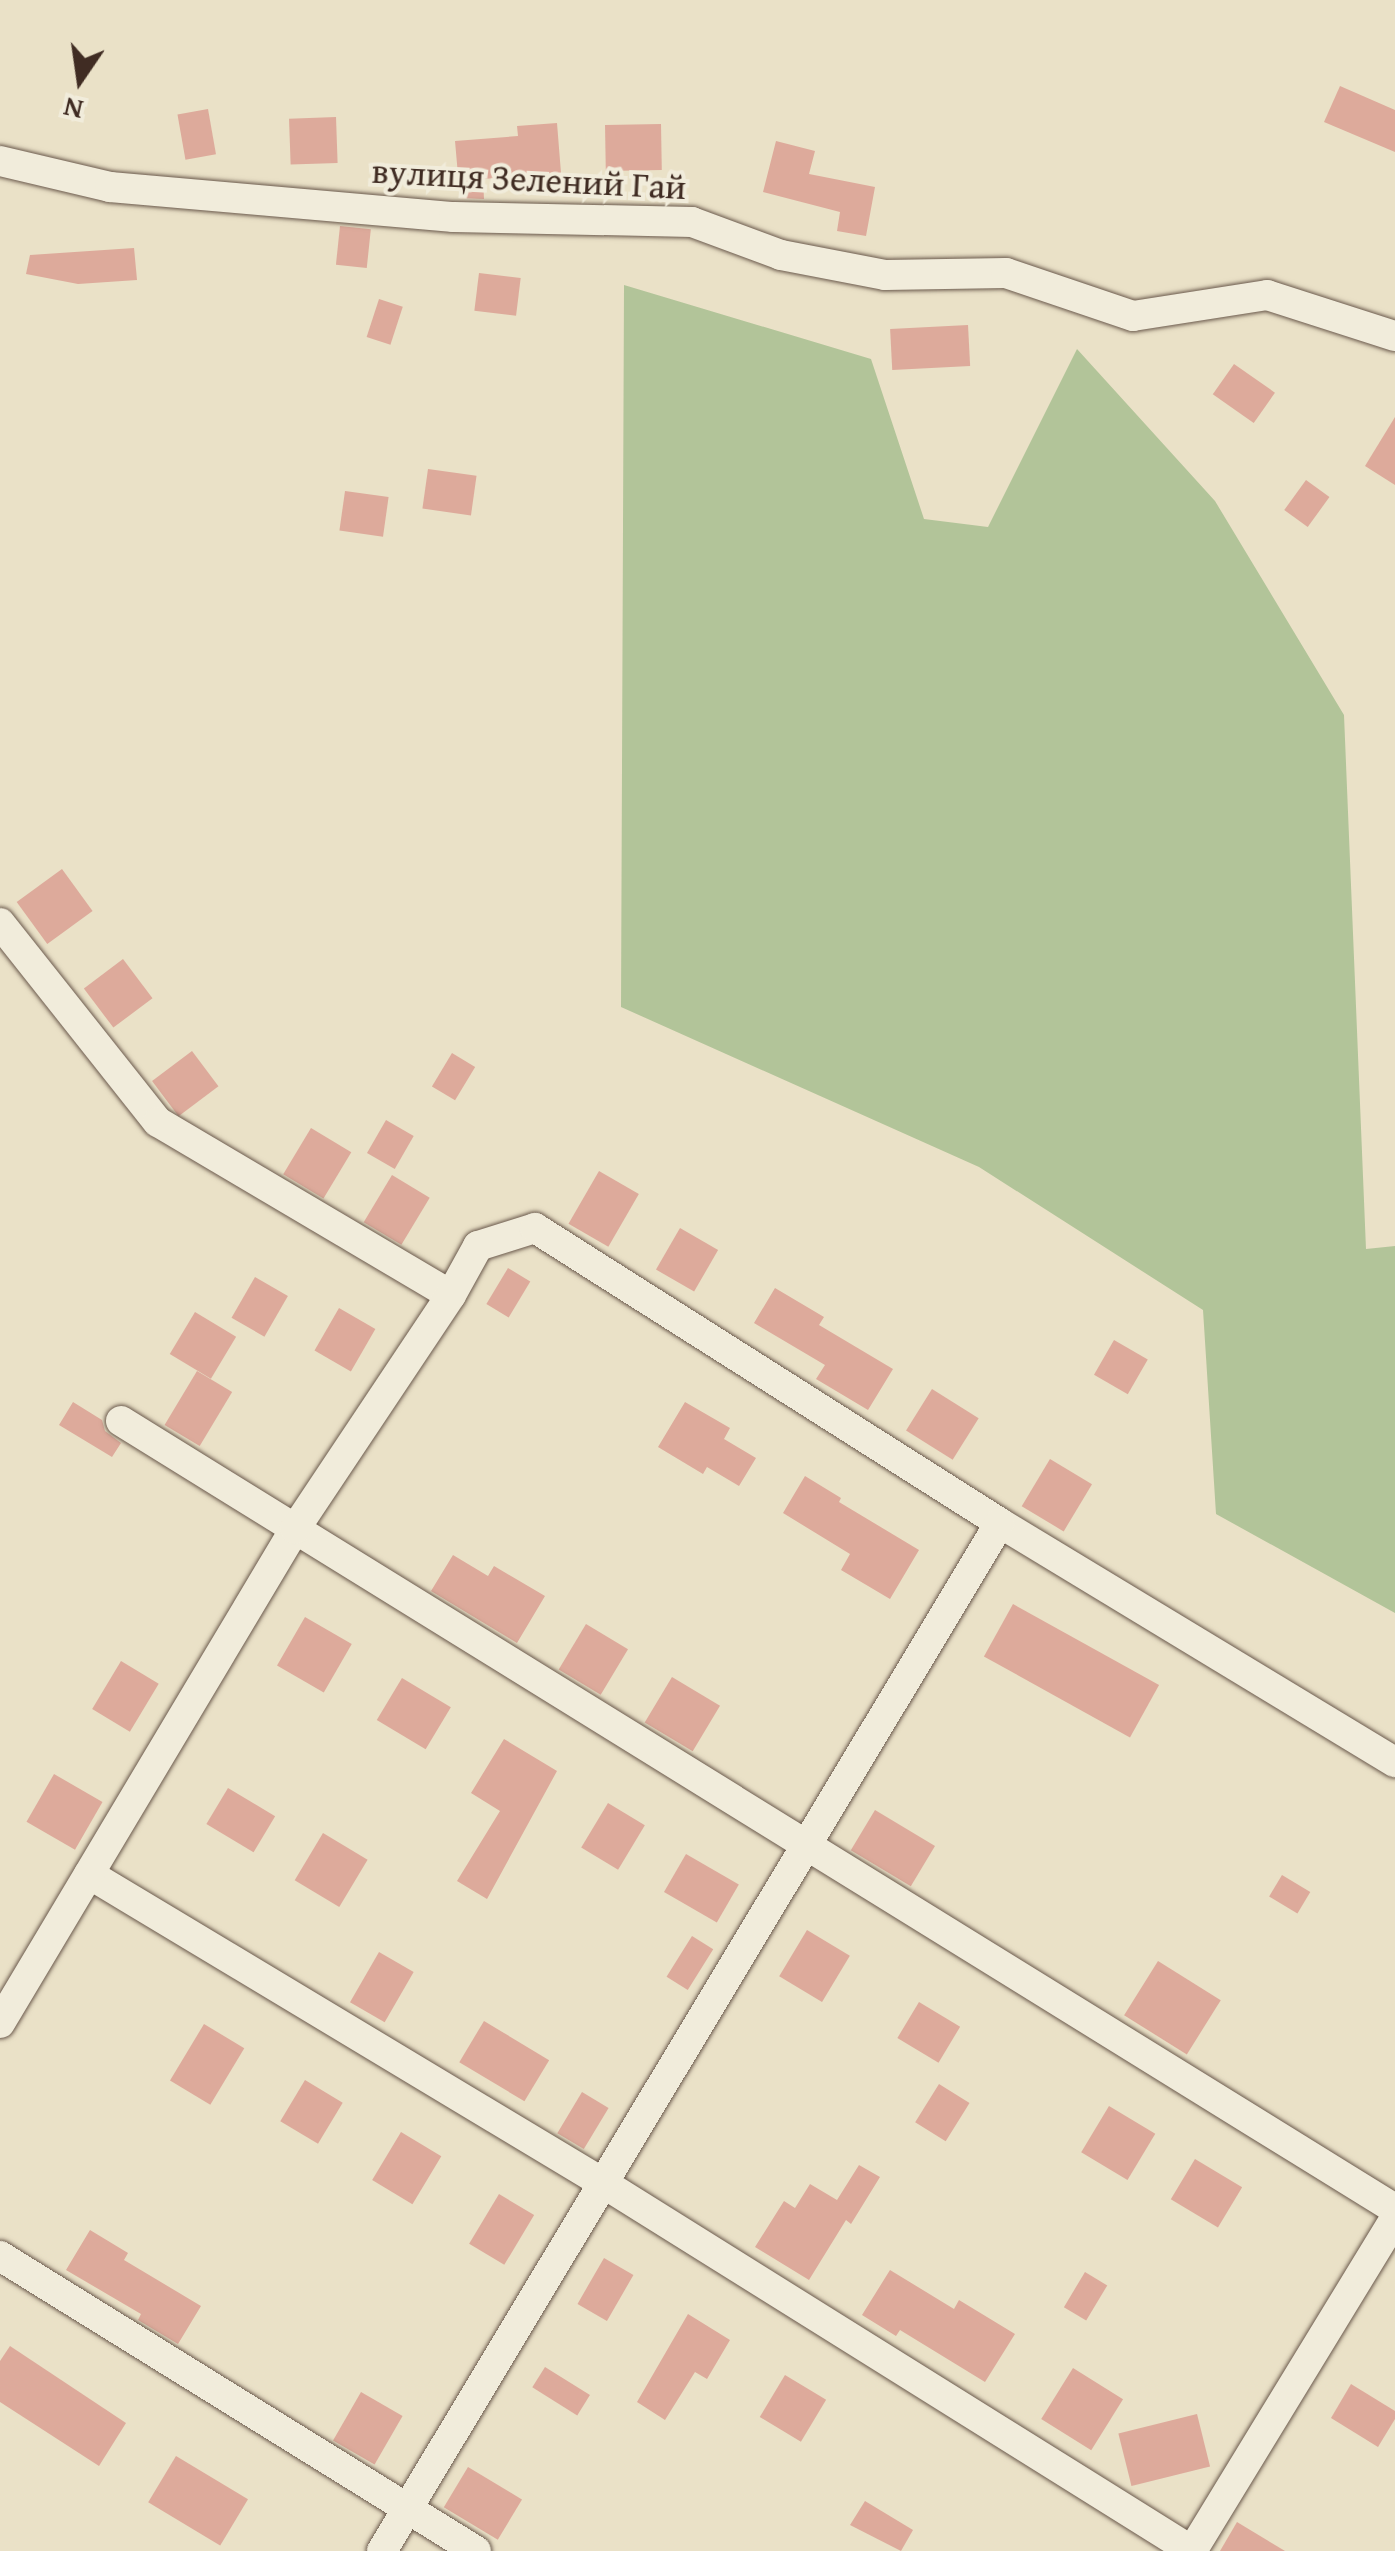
<!DOCTYPE html>
<html>
<head>
<meta charset="utf-8">
<style>
  body { margin:0 }
  #map { position:relative; width:1395px; height:2551px; overflow:hidden; background:#eae1c7; font-family:"Gentium Book Plus",serif }
  div>[style] { position:absolute }
  .green>* { inset:0; background:#b2c499 }
  .building>* { inset:0; background:#ddaa9b; transform-origin:0 0 }
  .roads { filter:drop-shadow(0 0 2px #6a594c) drop-shadow(0 0 2px #6a594c) }
  .minor>* { height:30px; margin:-15px; padding:0 15px; transform-origin:15px; border-radius:15px; background:#f1ecdb }
  span { translate:-50% -50%; white-space:nowrap; text-align:center; line-height:1.15; -webkit-text-stroke:8px #f1ecdb; paint-order:stroke }
  .street-label { font-size:35px; color:#402c23 }
  .north { position:absolute; left:30px; top:30px; width:100px; height:100px; -webkit-text-stroke:8px #f1ecdb; paint-order:stroke; rotate:193deg; font-size:28px; font-weight:700; line-height:40px; text-align:center; color:#402c23 }
  .north::after { content:''; display:block; margin:auto; width:35px; height:45px; background:#402c23; clip-path:polygon(50% 0,100% 100%,50% 72%,0 100%) }
</style>
</head>
<body>
<div id="map">
  <div class="green">
    <i style="clip-path:polygon(624px 285px,871px 359px,924px 519px,988px 527px,1077px 349px,1215px 501px,1344px 715px,1366px 1249px,1395px 1246px,1395px 1613px,1216px 1514px,1203px 1310px,979px 1167px,621px 1007px)"></i>
  </div>
  <div class="building">
    <i style="clip-path:polygon(1340px 86px,1395px 110px,1395px 152px,1324px 122px)"></i>
    <i style="left:208px;top:109px;width:46px;height:31px;rotate:80deg"></i>
    <i style="left:336px;top:117px;width:46px;height:47px;rotate:88deg"></i>
    <i style="clip-path:polygon(557px 123px,561px 173px,483px 179px,484px 199px,460px 198px,455px 141px,518px 136px,517px 126px)"></i>
    <i style="left:661px;top:124px;width:46px;height:56px;rotate:89deg"></i>
    <i style="clip-path:polygon(776px 141px,815px 151px,809px 174px,875px 187px,866px 236px,837px 231px,840px 212px,763px 192px)"></i>
    <i style="left:340px;top:226px;width:31px;height:39px;rotate:6deg"></i>
    <i style="clip-path:polygon(134px 248px,137px 280px,78px 284px,26px 274px,30px 255px)"></i>
    <i style="left:479px;top:273px;width:42px;height:38px;rotate:7deg"></i>
    <i style="left:379px;top:299px;width:25px;height:40px;rotate:18deg"></i>
    <i style="left:968px;top:325px;width:41px;height:78px;rotate:87deg"></i>
    <i style="left:1234px;top:364px;width:50px;height:37px;rotate:35deg"></i>
    <i style="clip-path:polygon(1395px 417px,1395px 485px,1365px 466px)"></i>
    <i style="left:428px;top:469px;width:49px;height:40px;rotate:8deg"></i>
    <i style="left:1306px;top:480px;width:29px;height:37px;rotate:36deg"></i>
    <i style="left:345px;top:491px;width:44px;height:40px;rotate:8deg"></i>
    <i style="left:62px;top:869px;width:52px;height:56px;rotate:54deg"></i>
    <i style="left:123px;top:959px;width:49px;height:49px;rotate:53deg"></i>
    <i style="left:192px;top:1051px;width:44px;height:50px;rotate:53deg"></i>
    <i style="left:452px;top:1053px;width:27px;height:39px;rotate:31deg"></i>
    <i style="left:386px;top:1120px;width:32px;height:38px;rotate:30deg"></i>
    <i style="left:311px;top:1128px;width:47px;height:54px;rotate:31deg"></i>
    <i style="left:599px;top:1171px;width:46px;height:61px;rotate:30deg"></i>
    <i style="left:392px;top:1175px;width:44px;height:55px;rotate:31deg"></i>
    <i style="left:680px;top:1228px;width:44px;height:48px;rotate:30deg"></i>
    <i style="left:508px;top:1268px;width:26px;height:42px;rotate:31deg"></i>
    <i style="left:255px;top:1277px;width:38px;height:47px;rotate:30deg"></i>
    <i style="clip-path:polygon(775px 1288px,824px 1317px,819px 1325px,893px 1369px,868px 1410px,816px 1379px,825px 1365px,754px 1323px)"></i>
    <i style="left:339px;top:1308px;width:42px;height:49px;rotate:30deg"></i>
    <i style="left:195px;top:1312px;width:48px;height:49px;rotate:31deg"></i>
    <i style="left:1114px;top:1340px;width:39px;height:40px;rotate:30deg"></i>
    <i style="left:197px;top:1371px;width:41px;height:63px;rotate:31deg"></i>
    <i style="left:932px;top:1389px;width:55px;height:49px;rotate:32deg"></i>
    <i style="clip-path:polygon(73px 1402px,102px 1420px,105px 1431px,121px 1443px,112px 1457px,59px 1425px)"></i>
    <i style="clip-path:polygon(685px 1402px,730px 1428px,724px 1439px,756px 1458px,739px 1486px,707px 1467px,703px 1474px,658px 1447px)"></i>
    <i style="left:1050px;top:1459px;width:49px;height:55px;rotate:31deg"></i>
    <i style="clip-path:polygon(805px 1476px,841px 1498px,839px 1502px,919px 1550px,890px 1599px,841px 1570px,850px 1554px,783px 1513px)"></i>
    <i style="clip-path:polygon(453px 1555px,488px 1576px,494px 1566px,545px 1596px,517px 1643px,431px 1591px)"></i>
    <i style="left:1013px;top:1604px;width:167px;height:60px;rotate:29deg"></i>
    <i style="left:305px;top:1617px;width:54px;height:56px;rotate:30deg"></i>
    <i style="left:586px;top:1624px;width:49px;height:53px;rotate:31deg"></i>
    <i style="left:121px;top:1661px;width:44px;height:56px;rotate:31deg"></i>
    <i style="left:672px;top:1677px;width:56px;height:53px;rotate:31deg"></i>
    <i style="left:402px;top:1678px;width:57px;height:49px;rotate:31deg"></i>
    <i style="clip-path:polygon(504px 1739px,557px 1771px,487px 1899px,457px 1881px,500px 1811px,471px 1793px)"></i>
    <i style="left:54px;top:1774px;width:56px;height:55px;rotate:30deg"></i>
    <i style="left:228px;top:1788px;width:55px;height:42px;rotate:31deg"></i>
    <i style="left:608px;top:1803px;width:43px;height:52px;rotate:31deg"></i>
    <i style="left:875px;top:1810px;width:70px;height:47px;rotate:31deg"></i>
    <i style="left:323px;top:1833px;width:52px;height:55px;rotate:31deg"></i>
    <i style="left:686px;top:1854px;width:61px;height:44px;rotate:30deg"></i>
    <i style="left:1282px;top:1875px;width:33px;height:25px;rotate:31deg"></i>
    <i style="left:807px;top:1930px;width:50px;height:54px;rotate:31deg"></i>
    <i style="left:692px;top:1936px;width:25px;height:48px;rotate:32deg"></i>
    <i style="left:379px;top:1952px;width:40px;height:58px;rotate:30deg"></i>
    <i style="left:1158px;top:1961px;width:74px;height:64px;rotate:32deg"></i>
    <i style="left:919px;top:2002px;width:48px;height:42px;rotate:31deg"></i>
    <i style="left:484px;top:2021px;width:76px;height:48px;rotate:31deg"></i>
    <i style="left:204px;top:2024px;width:47px;height:66px;rotate:31deg"></i>
    <i style="left:305px;top:2080px;width:44px;height:48px;rotate:31deg"></i>
    <i style="left:939px;top:2084px;width:36px;height:45px;rotate:32deg"></i>
    <i style="left:582px;top:2092px;width:31px;height:48px;rotate:31deg"></i>
    <i style="left:1109px;top:2106px;width:54px;height:54px;rotate:31deg"></i>
    <i style="left:401px;top:2132px;width:47px;height:56px;rotate:31deg"></i>
    <i style="left:1195px;top:2159px;width:55px;height:47px;rotate:31deg"></i>
    <i style="clip-path:polygon(859px 2165px,880px 2177px,851px 2224px,846px 2220px,809px 2280px,755px 2247px,784px 2201px,795px 2208px,810px 2184px,837px 2200px)"></i>
    <i style="left:499px;top:2194px;width:41px;height:58px;rotate:31deg"></i>
    <i style="clip-path:polygon(90px 2230px,128px 2253px,124px 2260px,201px 2306px,178px 2344px,138px 2320px,141px 2314px,66px 2270px)"></i>
    <i style="left:604px;top:2258px;width:34px;height:53px;rotate:30deg"></i>
    <i style="clip-path:polygon(890px 2270px,954px 2309px,959px 2300px,1015px 2334px,985px 2382px,900px 2330px,896px 2336px,862px 2315px)"></i>
    <i style="left:1085px;top:2272px;width:26px;height:41px;rotate:31deg"></i>
    <i style="clip-path:polygon(688px 2314px,730px 2340px,707px 2379px,695px 2372px,665px 2420px,637px 2402px)"></i>
    <i style="clip-path:polygon(10px 2346px,126px 2423px,99px 2466px,0 2402px,0 2361px)"></i>
    <i style="left:545px;top:2367px;width:53px;height:24px;rotate:32deg"></i>
    <i style="left:1073px;top:2368px;width:59px;height:60px;rotate:32deg"></i>
    <i style="left:785px;top:2375px;width:48px;height:49px;rotate:31deg"></i>
    <i style="clip-path:polygon(1351px 2384px,1395px 2411px,1395px 2419px,1378px 2447px,1331px 2418px)"></i>
    <i style="left:361px;top:2392px;width:48px;height:56px;rotate:30deg"></i>
    <i style="left:1197px;top:2414px;width:54px;height:81px;rotate:76deg"></i>
    <i style="left:176px;top:2456px;width:84px;height:54px;rotate:31deg"></i>
    <i style="left:468px;top:2467px;width:63px;height:47px;rotate:31deg"></i>
    <i style="clip-path:polygon(865px 2501px,913px 2530px,901px 2551px,850px 2525px)"></i>
    <i style="clip-path:polygon(1237px 2522px,1285px 2551px,1220px 2551px)"></i>
  </div>
  <div class="roads">
    <div class="minor">
      <i style="left:0;top:161px;width:113px;rotate:13.3deg"></i>
      <i style="left:110px;top:187px;width:345px;rotate:5deg"></i>
      <i style="left:454px;top:217px;width:238px;rotate:1.2deg"></i>
      <i style="left:692px;top:222px;width:95px;rotate:20.3deg"></i>
      <i style="left:781px;top:255px;width:106px;rotate:10.9deg"></i>
      <i style="left:885px;top:275px;width:121px;rotate:-0.9deg"></i>
      <i style="left:1006px;top:273px;width:134px;rotate:18.7deg"></i>
      <i style="left:1133px;top:316px;width:136px;rotate:-8.9deg"></i>
      <i style="left:1267px;top:295px;width:134px;rotate:17.8deg"></i>
      <i style="left:0;top:923px;width:254px;rotate:51.6deg"></i>
      <i style="left:158px;top:1122px;width:340px;rotate:30.6deg"></i>
      <i style="left:121px;top:1421px;width:1498px;rotate:31.74deg"></i>
      <i style="left:89px;top:1874px;width:600px;rotate:31.01deg"></i>
      <i style="left:603px;top:2183px;width:695px;rotate:32deg"></i>
      <i style="left:0;top:2023px;width:575px;rotate:-59.16deg"></i>
      <i style="left:295px;top:1529px;width:281px;rotate:-56.3deg"></i>
      <i style="left:451px;top:1295px;width:56px;rotate:-61.1deg"></i>
      <i style="left:478px;top:1246px;width:60px;rotate:-17.5deg"></i>
      <i style="left:535px;top:1228px;width:551px;rotate:32.39deg"></i>
      <i style="left:1000px;top:1523px;width:462px;rotate:31.2deg"></i>
      <i style="left:0;top:2256px;width:560px;rotate:31.79deg"></i>
      <i style="left:382px;top:2551px;width:1199px;rotate:-58.99deg"></i>
      <i style="left:1192px;top:2551px;width:389px;rotate:-58.6deg"></i>
    </div>
  </div>
  <div class="street-label">
    <span style="left:529px;top:179px;rotate:3deg">вулиця Зелений Гай</span>
  </div>
  <div class="north">N</div>
</div>
</body>
</html>
